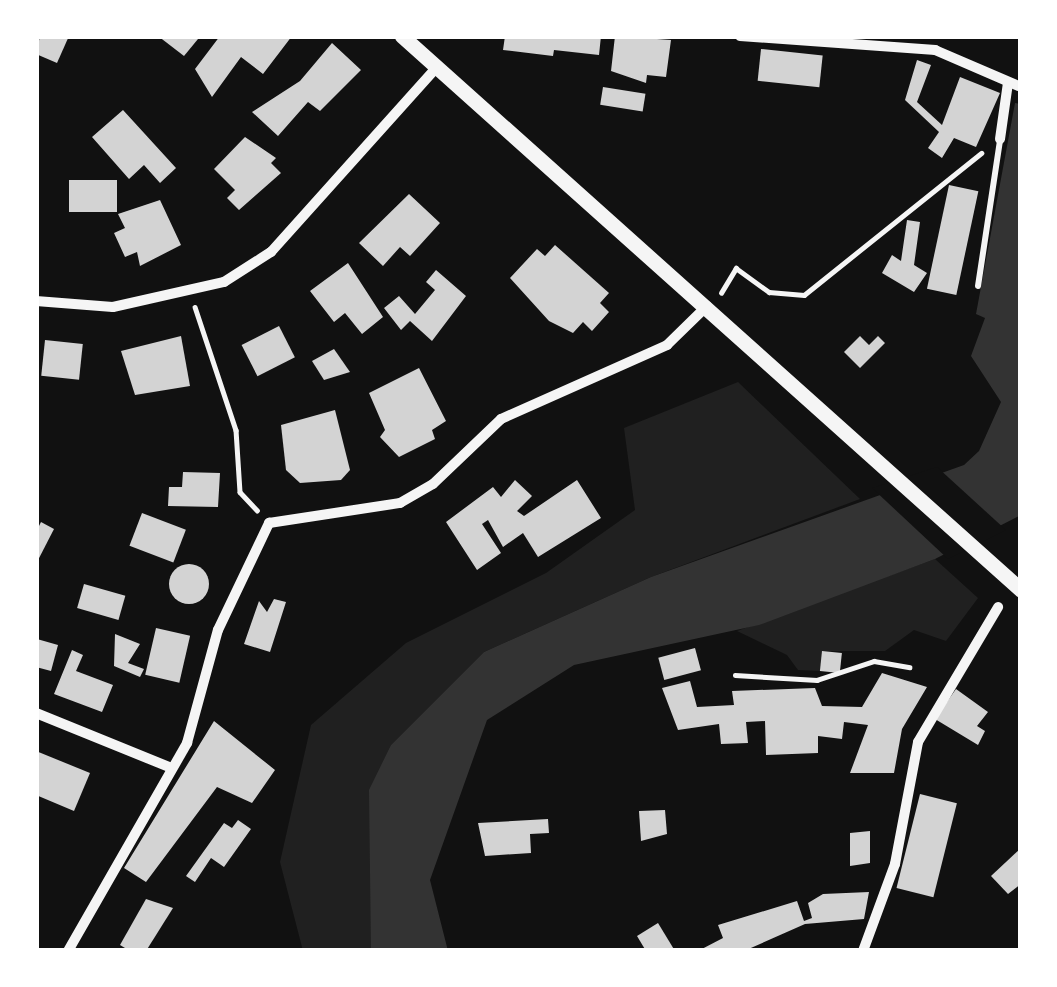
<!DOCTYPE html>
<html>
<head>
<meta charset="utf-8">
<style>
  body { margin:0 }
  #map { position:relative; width:1057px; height:987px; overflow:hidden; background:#111; font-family:Inter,sans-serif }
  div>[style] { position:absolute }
  .green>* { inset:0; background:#202020 }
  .water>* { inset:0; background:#333 }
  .pier>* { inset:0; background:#111 }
  .building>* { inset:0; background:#d3d3d3; transform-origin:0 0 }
  .round { border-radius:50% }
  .path>* { height:4.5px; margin:-2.25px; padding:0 2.25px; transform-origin:2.25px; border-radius:2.25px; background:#f5f5f5 }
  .service>* { height:6px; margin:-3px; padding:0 3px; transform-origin:3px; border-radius:3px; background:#f5f5f5 }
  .minor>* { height:10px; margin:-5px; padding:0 5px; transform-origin:5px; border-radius:5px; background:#f5f5f5 }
  .secondary>* { height:15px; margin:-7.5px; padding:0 7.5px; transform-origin:7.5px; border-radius:7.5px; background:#f5f5f5 }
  span { translate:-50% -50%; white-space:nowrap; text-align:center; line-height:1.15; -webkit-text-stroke:12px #fff; paint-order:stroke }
  .frame { position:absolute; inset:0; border:39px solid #fff; pointer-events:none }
</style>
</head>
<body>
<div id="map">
  <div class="green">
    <i style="clip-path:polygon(738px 382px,860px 499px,651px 577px,484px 652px,391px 745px,371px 951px,303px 951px,280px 862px,311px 725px,406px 643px,546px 573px,635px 510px,624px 428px)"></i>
    <i style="clip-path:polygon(935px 559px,978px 598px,946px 641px,914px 630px,885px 651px,823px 651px,820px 671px,798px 670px,787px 655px,737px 631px)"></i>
  </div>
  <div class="water">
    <i style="clip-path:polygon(1015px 103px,1021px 104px,1021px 515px,935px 559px,759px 625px,574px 665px,487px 720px,430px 880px,448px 951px,371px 951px,369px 790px,391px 745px,484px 652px,651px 577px,964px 465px,979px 451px,1001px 402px,971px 356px,985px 318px,976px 314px)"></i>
  </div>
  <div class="pier">
    <i style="clip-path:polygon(937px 467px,1006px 530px,948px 559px,872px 488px)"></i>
  </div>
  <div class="building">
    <i style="clip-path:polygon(40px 36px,69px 36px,57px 63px,36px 54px)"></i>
    <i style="clip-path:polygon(158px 36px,194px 36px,198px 39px,184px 56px)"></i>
    <i style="clip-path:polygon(220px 36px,292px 36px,263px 74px,241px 57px,212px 97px,195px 69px)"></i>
    <i style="clip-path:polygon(505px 36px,601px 36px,599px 55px,554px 50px,553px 56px,503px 50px)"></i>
    <i style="clip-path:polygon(615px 36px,671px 40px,666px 77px,647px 75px,646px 83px,611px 71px)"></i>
    <i style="clip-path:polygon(332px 43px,361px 70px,320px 111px,308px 102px,278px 136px,252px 112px,300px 81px)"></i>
    <i style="left:761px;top:49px;width:62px;height:32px;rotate:6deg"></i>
    <i style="clip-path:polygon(917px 60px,931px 65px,917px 102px,942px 125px,960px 77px,1000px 93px,976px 147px,954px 138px,942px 158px,928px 148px,939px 132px,905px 100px)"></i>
    <i style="left:603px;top:87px;width:43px;height:18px;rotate:9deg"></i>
    <i style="clip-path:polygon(123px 110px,176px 168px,160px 183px,144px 165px,129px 179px,92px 137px)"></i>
    <i style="clip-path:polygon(245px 137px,276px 158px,271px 163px,281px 173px,239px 210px,227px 198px,235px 190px,214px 169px)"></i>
    <i style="left:69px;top:180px;width:48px;height:32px"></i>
    <i style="left:949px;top:185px;width:30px;height:106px;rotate:12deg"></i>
    <i style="clip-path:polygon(409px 194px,440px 223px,410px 256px,400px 247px,383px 266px,359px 243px)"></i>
    <i style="clip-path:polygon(160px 200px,181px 245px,140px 266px,137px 252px,125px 257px,114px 233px,125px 228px,118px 214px)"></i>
    <i style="clip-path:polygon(907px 220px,920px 222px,914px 265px,927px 273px,914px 292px,882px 273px,892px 255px,901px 261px)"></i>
    <i style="clip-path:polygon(555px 245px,609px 293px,600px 303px,609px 312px,592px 331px,583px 322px,573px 333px,549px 321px,510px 278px,537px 249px,545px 256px)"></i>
    <i style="clip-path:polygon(348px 263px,383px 317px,362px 334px,345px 313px,334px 322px,310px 291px)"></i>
    <i style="clip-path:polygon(436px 270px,466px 296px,432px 341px,410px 321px,401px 330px,384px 308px,399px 296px,415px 314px,435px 290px,426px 282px)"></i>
    <i style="left:279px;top:326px;width:35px;height:42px;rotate:63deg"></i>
    <i style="clip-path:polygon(181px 336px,190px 386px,135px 395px,121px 351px)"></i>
    <i style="clip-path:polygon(860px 336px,869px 345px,878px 336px,885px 343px,860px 368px,844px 352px)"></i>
    <i style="left:45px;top:340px;width:38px;height:36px;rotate:6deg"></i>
    <i style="clip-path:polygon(334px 349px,350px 372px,324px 380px,312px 361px)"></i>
    <i style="clip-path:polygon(419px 368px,446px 421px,432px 430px,435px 439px,399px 457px,380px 437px,385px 430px,369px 393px)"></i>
    <i style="clip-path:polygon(335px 410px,350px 470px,341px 480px,300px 483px,286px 470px,281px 425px)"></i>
    <i style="clip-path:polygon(183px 472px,220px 473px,218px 507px,168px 506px,169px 487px,182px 487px)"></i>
    <i style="clip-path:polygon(515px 480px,532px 496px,517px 511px,524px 516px,577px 480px,601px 518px,538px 557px,523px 533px,503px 547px,488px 520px,482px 524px,501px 553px,477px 570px,446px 522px,493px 487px,501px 497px)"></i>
    <i style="left:142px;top:513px;width:47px;height:35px;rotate:21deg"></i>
    <i style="clip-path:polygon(41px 522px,54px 529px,36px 564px,36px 532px)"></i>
    <i class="round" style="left:169px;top:564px;width:40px;height:40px"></i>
    <i style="left:84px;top:584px;width:43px;height:25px;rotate:16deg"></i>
    <i style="clip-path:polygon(274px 599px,286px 602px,270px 652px,244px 644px,259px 601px,267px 612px)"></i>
    <i style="left:156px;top:628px;width:35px;height:48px;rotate:13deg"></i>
    <i style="clip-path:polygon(115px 634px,140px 644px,128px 663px,144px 669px,140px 677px,114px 666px)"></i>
    <i style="clip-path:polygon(37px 639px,58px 645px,51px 671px,36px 667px)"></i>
    <i style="left:695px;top:648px;width:23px;height:38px;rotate:75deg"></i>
    <i style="clip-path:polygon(72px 650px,83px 655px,76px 671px,113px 685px,102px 712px,54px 694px)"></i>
    <i style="left:822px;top:651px;width:20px;height:20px;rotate:6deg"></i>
    <i style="clip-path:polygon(882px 673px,927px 687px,902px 729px,894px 773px,850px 773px,868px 725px,844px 722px,842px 739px,818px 736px,818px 753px,766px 755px,765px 721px,746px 722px,748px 743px,721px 744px,719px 724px,678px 730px,662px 688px,690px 681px,697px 707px,734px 705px,732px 691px,815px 688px,822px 706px,862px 707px)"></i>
    <i style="clip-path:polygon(956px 689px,988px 712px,977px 726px,985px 731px,978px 745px,935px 719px)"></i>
    <i style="clip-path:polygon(214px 721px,275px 770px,252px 803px,217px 787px,146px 882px,124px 868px)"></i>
    <i style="clip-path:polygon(36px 751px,90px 773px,74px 811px,36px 795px)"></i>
    <i style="left:920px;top:794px;width:38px;height:97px;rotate:14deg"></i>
    <i style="clip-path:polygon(665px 810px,667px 834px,641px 841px,639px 811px)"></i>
    <i style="clip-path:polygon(548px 819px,549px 833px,530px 834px,531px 853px,485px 856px,478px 823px)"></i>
    <i style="clip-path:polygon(238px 820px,251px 829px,224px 867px,211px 858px,195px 882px,186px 876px,224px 823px,232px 828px)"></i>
    <i style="clip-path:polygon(870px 831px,870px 863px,850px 866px,850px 833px)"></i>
    <i style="clip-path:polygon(1021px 848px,1021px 884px,1008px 894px,991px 876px)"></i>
    <i style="clip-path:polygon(869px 892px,864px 919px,805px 924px,744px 951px,698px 951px,723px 938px,718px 925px,797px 901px,804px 921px,812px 918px,808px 903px,823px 894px)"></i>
    <i style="clip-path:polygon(146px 899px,173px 908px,146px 951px,130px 951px,120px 945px)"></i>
    <i style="clip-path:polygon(658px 923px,675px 951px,646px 951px,637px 936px)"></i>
  </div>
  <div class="path">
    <i style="left:721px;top:293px;width:29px;rotate:-59deg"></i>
    <i style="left:736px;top:268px;width:41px;rotate:36deg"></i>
    <i style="left:769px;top:292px;width:35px;rotate:5deg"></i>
    <i style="left:804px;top:295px;width:227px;rotate:-38.7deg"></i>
    <i style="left:195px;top:307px;width:130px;rotate:71.6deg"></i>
    <i style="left:236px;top:430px;width:62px;rotate:86.3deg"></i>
    <i style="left:240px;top:492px;width:25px;rotate:47deg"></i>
    <i style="left:735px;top:675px;width:82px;rotate:3.5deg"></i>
    <i style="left:817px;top:680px;width:60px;rotate:-18.4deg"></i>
    <i style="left:874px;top:661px;width:36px;rotate:10deg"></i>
  </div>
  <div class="service">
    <i style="left:978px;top:286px;width:147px;rotate:-81.4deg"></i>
  </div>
  <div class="minor">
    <i style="left:740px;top:36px;width:196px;rotate:4.1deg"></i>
    <i style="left:935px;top:50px;width:94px;rotate:23.3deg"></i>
    <i style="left:1000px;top:139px;width:57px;rotate:-81.9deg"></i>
    <i style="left:36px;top:301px;width:77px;rotate:4.5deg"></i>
    <i style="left:113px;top:307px;width:114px;rotate:-12.7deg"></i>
    <i style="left:224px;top:282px;width:56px;rotate:-32.6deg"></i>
    <i style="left:271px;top:252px;width:250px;rotate:-48.1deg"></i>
    <i style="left:36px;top:713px;width:144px;rotate:22.1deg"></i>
    <i style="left:68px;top:951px;width:240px;rotate:-60.2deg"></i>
    <i style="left:187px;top:743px;width:117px;rotate:-74.7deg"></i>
    <i style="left:218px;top:630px;width:119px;rotate:-64.5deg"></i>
    <i style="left:269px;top:523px;width:133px;rotate:-8.7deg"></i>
    <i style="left:400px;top:503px;width:38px;rotate:-30deg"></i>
    <i style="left:433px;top:484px;width:94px;rotate:-43.7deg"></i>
    <i style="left:501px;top:419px;width:182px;rotate:-24deg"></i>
    <i style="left:667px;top:345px;width:56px;rotate:-44.3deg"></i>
    <i style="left:863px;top:951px;width:93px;rotate:-69.8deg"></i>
    <i style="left:895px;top:864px;width:124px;rotate:-79.3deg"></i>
    <i style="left:918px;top:742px;width:157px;rotate:-59.3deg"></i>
  </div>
  <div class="secondary">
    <i style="left:402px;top:36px;width:831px;rotate:41.83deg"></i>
  </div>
  <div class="frame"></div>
</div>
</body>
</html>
